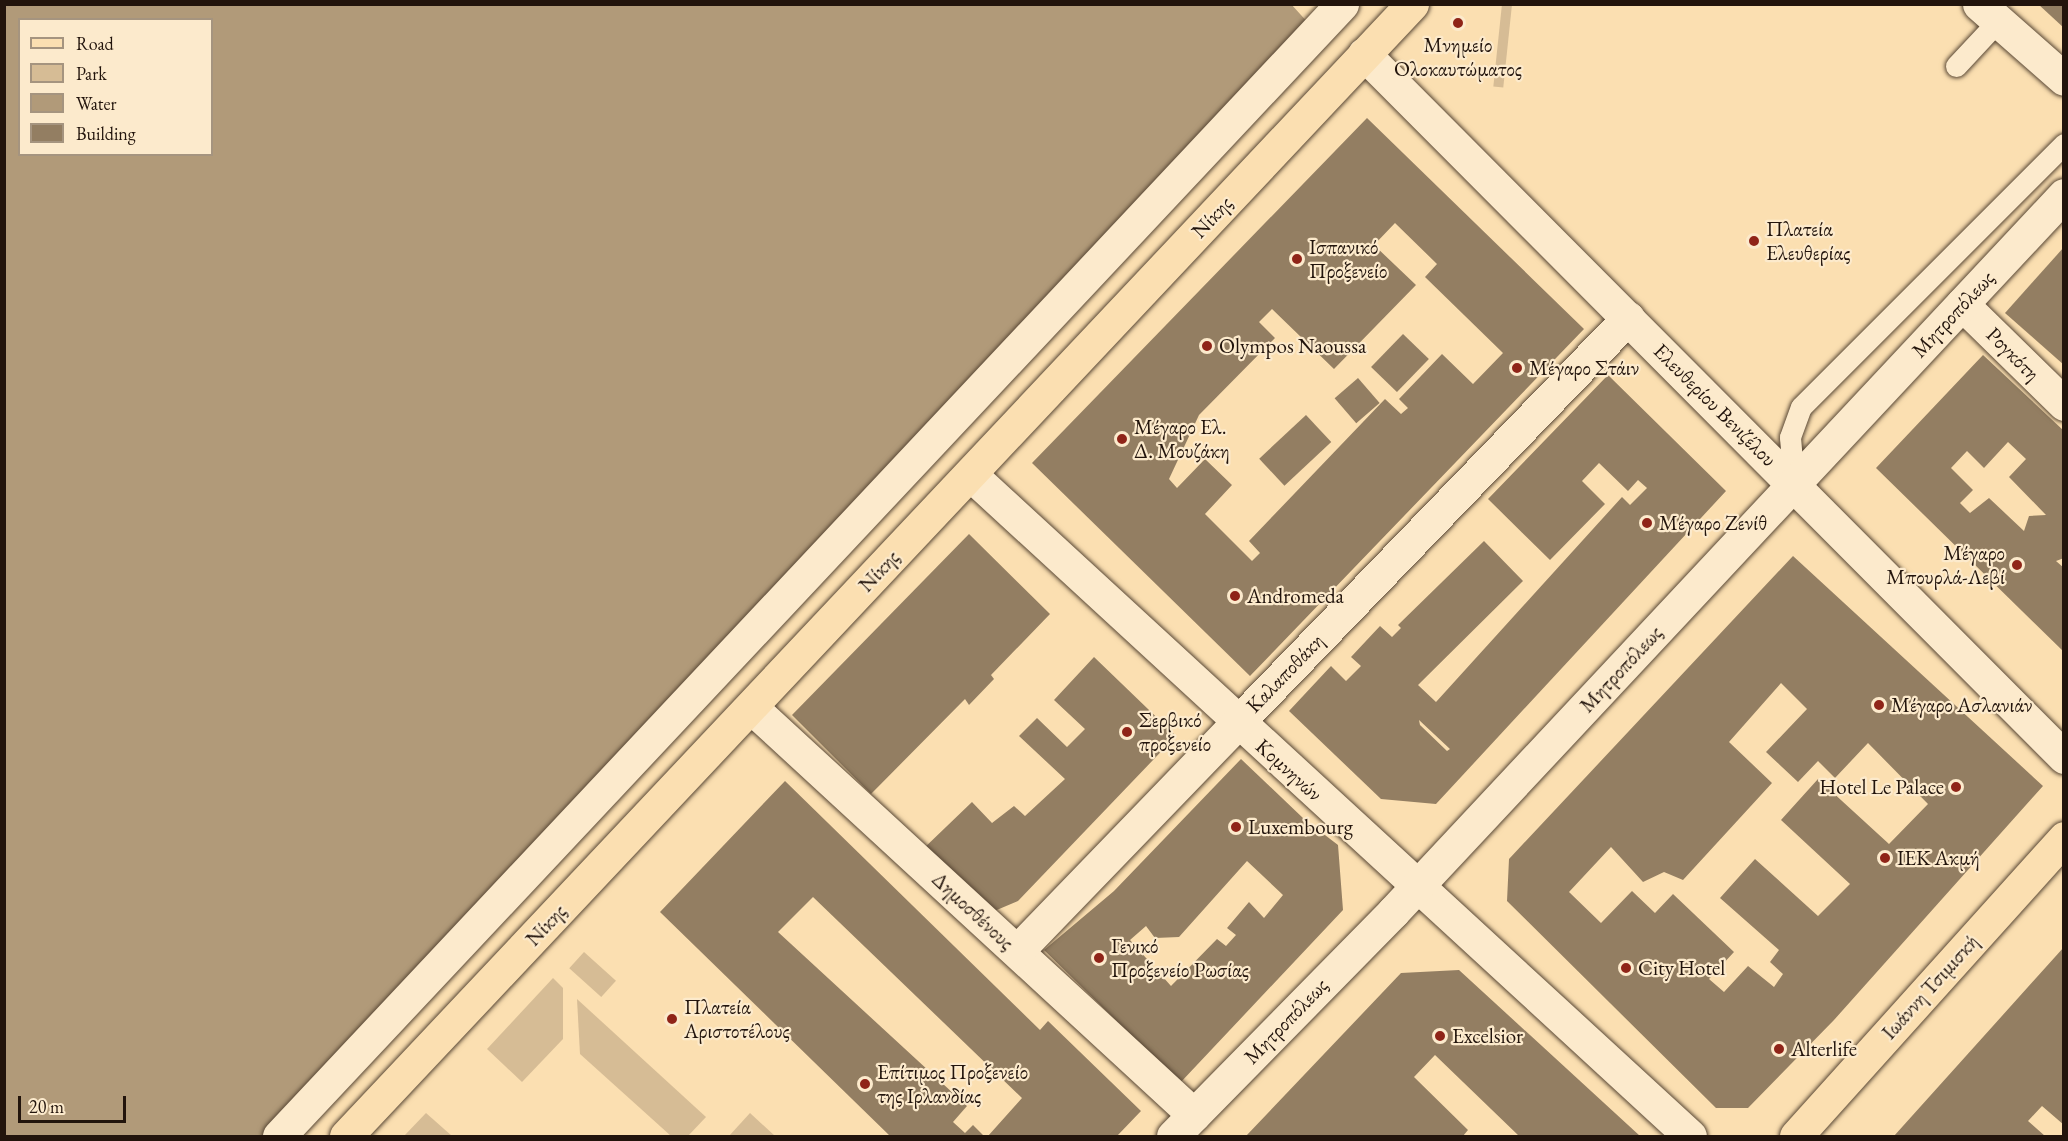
<!DOCTYPE html>
<html>
<head>
<meta charset="utf-8">
<style>
  body { margin:0 }
  #map { position:relative; width:2068px; height:1141px; overflow:hidden; background:#fbdfb1; font-family:"EB Garamond",serif }
  div>[style] { position:absolute }
  .green>* { inset:0; background:#d6bc95; transform-origin:0 0 }
  .water>* { inset:0; background:#b19a79 }
  .building>* { inset:0; background:#937e62; transform-origin:0 0 }
  .roads { filter:drop-shadow(0 0 2px #584735) drop-shadow(0 0 2px #584735) }
  .service>* { height:21px; margin:-10.5px; padding:0 10.5px; transform-origin:10.5px; border-radius:10.5px; background:#fceacc }
  .pedestrian>* { height:33px; margin:-16.5px; padding:0 16.5px; transform-origin:16.5px; border-radius:16.5px; background:#fceacc }
  .minor>* { height:33px; margin:-16.5px; padding:0 16.5px; transform-origin:16.5px; border-radius:16.5px; background:#fceacc }
  .secondary>* { height:33px; margin:-16.5px; padding:0 16.5px; transform-origin:16.5px; border-radius:16.5px; background:#fceacc }
  .primary>* { height:33px; margin:-16.5px; padding:0 16.5px; transform-origin:16.5px; border-radius:16.5px; background:#fbdfb1 }
  .dots>* { width:16px; height:16px; translate:-50% -50%; box-sizing:border-box; border:3px solid #fceacc; border-radius:50% }
  span { translate:-50% -50%; white-space:nowrap; text-align:center; line-height:1.15; -webkit-text-stroke:4.5px #fceacc; paint-order:stroke }
  .poi-label { font-size:21px; color:#22140c }
  .left { translate:0 -50%; text-align:left }
  .right { translate:-100% -50%; text-align:right }
  .street-label { font-size:21px; color:#22140c }
  .frame { position:absolute; inset:0; border:6px solid #22140c; pointer-events:none }
  .legend { position:absolute; left:18px; top:18px; width:195px; height:138px; box-sizing:border-box; background:#fceacc; border:2px solid #a5947f; margin:0; padding:8px 10px; list-style:none; font-size:18px; color:#22140c }
  .legend li { display:flex; align-items:center; gap:12px; height:30px }
  .legend b { width:30px; border:2px solid #a5947f }
  .scale { position:absolute; left:18px; top:1096px; width:108px; height:27px; box-sizing:border-box; border:3px solid #22140c; border-top:0; padding-left:8px; font-size:18px; line-height:21px; white-space:nowrap; color:#22140c; -webkit-text-stroke:4px #fceacc; paint-order:stroke }
</style>
</head>
<body>
<div id="map">
  <div class="green">
    <i style="left:1502px;top:4px;width:10px;height:83px;rotate:6deg"></i>
    <i style="left:584px;top:952px;width:43px;height:22px;rotate:42deg"></i>
    <i style="clip-path:polygon(553px 978px,563px 988px,563px 1039px,522px 1082px,487px 1049px)"></i>
    <i style="clip-path:polygon(577px 999px,706px 1117px,688px 1136px,671px 1136px,580px 1054px)"></i>
    <i style="clip-path:polygon(426px 1113px,452px 1136px,404px 1136px)"></i>
    <i style="clip-path:polygon(750px 1113px,775px 1136px,729px 1136px)"></i>
  </div>
  <div class="water">
    <i style="clip-path:polygon(evenodd,1291px 4px,1310px 25px,262px 1136px,5px 1136px,5px 5px,1291px 4px,20px 20px,212px 20px,212px 154px,20px 154px,20px 20px)"></i>
  </div>
  <div class="building">
    <i style="clip-path:polygon(2038px 4px,2064px 4px,2064px 28px)"></i>
    <i style="clip-path:polygon(evenodd,1367px 118px,1584px 329px,1250px 676px,1032px 463px,1367px 118px,1395px 223px,1437px 264px,1425px 277px,1503px 353px,1473px 384px,1442px 354px,1399px 399px,1408px 408px,1401px 414px,1385px 399px,1249px 541px,1260px 553px,1252px 561px,1205px 514px,1232px 485px,1205px 459px,1177px 488px,1169px 479px,1199px 415px,1275px 338px,1259px 322px,1272px 309px,1334px 369px,1416px 285px,1374px 245px,1395px 223px)"></i>
    <i style="clip-path:polygon(2064px 247px,2064px 365px,2005px 313px)"></i>
    <i style="left:1403px;top:334px;width:36px;height:46px;rotate:44deg"></i>
    <i style="clip-path:polygon(evenodd,1983px 355px,2064px 431px,2064px 558px,2056px 561px,2064px 568px,2064px 652px,1876px 468px,1983px 355px,2008px 442px,2026px 459px,2009px 477px,2046px 515px,2029px 516px,2024px 531px,1989px 498px,1970px 513px,1960px 503px,1973px 490px,1951px 468px,1967px 451px,1984px 468px,2008px 442px)"></i>
    <i style="clip-path:polygon(evenodd,1608px 375px,1726px 491px,1436px 804px,1381px 799px,1289px 711px,1331px 666px,1346px 681px,1361px 666px,1351px 657px,1380px 626px,1392px 637px,1401px 628px,1398px 625px,1484px 541px,1523px 581px,1418px 685px,1436px 702px,1622px 497px,1630px 505px,1647px 488px,1638px 480px,1628px 491px,1599px 463px,1582px 481px,1605px 504px,1550px 560px,1488px 499px,1608px 375px,1419px 720px,1450px 749px,1447px 751px,1420px 725px,1419px 720px)"></i>
    <i style="left:1358px;top:378px;width:33px;height:31px;rotate:49deg"></i>
    <i style="left:1306px;top:415px;width:37px;height:64px;rotate:47deg"></i>
    <i style="clip-path:polygon(969px 534px,1050px 614px,991px 675px,994px 679px,969px 705px,965px 699px,871px 794px,792px 715px)"></i>
    <i style="clip-path:polygon(evenodd,1793px 556px,2043px 786px,1834px 1020px,1748px 1108px,1716px 1108px,1507px 901px,1509px 859px,1793px 556px,1781px 683px,1807px 709px,1766px 752px,1798px 782px,1818px 761px,1835px 778px,1868px 743px,1928px 804px,1889px 844px,1818px 779px,1781px 820px,1850px 884px,1818px 916px,1755px 859px,1720px 898px,1779px 950px,1770px 962px,1783px 974px,1774px 987px,1748px 966px,1724px 992px,1709px 979px,1734px 952px,1673px 894px,1655px 913px,1632px 891px,1601px 923px,1569px 892px,1611px 847px,1643px 882px,1664px 872px,1683px 880px,1772px 783px,1729px 742px,1781px 683px)"></i>
    <i style="clip-path:polygon(1094px 657px,1176px 736px,1018px 901px,992px 912px,921px 851px,972px 802px,992px 823px,1014px 806px,1025px 816px,1065px 779px,1019px 736px,1037px 718px,1067px 747px,1085px 729px,1054px 700px)"></i>
    <i style="clip-path:polygon(evenodd,1241px 759px,1304px 819px,1338px 845px,1343px 910px,1180px 1083px,1044px 950px,1114px 891px,1241px 759px,1247px 861px,1283px 895px,1264px 918px,1249px 902px,1227px 928px,1236px 935px,1226px 946px,1217px 939px,1171px 986px,1130px 940px,1146px 926px,1155px 938px,1179px 937px,1247px 861px)"></i>
    <i style="clip-path:polygon(785px 781px,1040px 1030px,1048px 1021px,1141px 1111px,1117px 1136px,988px 1136px,1022px 1098px,813px 897px,778px 932px,967px 1106px,953px 1122px,965px 1133px,973px 1125px,984px 1136px,890px 1136px,660px 912px)"></i>
    <i style="clip-path:polygon(2064px 947px,2064px 1125px,2042px 1106px,2028px 1121px,2045px 1136px,1894px 1136px)"></i>
    <i style="clip-path:polygon(1459px 970px,1640px 1136px,1519px 1136px,1435px 1055px,1414px 1077px,1468px 1130px,1463px 1136px,1246px 1136px,1401px 973px)"></i>
  </div>
  <div class="roads">
    <div class="service">
      <i style="left:1956px;top:66px;width:62px;rotate:-47deg"></i>
      <i style="left:1794px;top:484px;width:47px;rotate:-94.9deg"></i>
      <i style="left:1790px;top:437px;width:32px;rotate:-70deg"></i>
      <i style="left:1801px;top:407px;width:372px;rotate:-45deg"></i>
    </div>
    <div class="pedestrian">
      <i style="left:1237px;top:723px;width:563px;rotate:-46.01deg"></i>
      <i style="left:279px;top:1136px;width:1553px;rotate:-46.8deg"></i>
    </div>
    <div class="minor">
      <i style="left:1962px;top:304px;width:143px;rotate:44.4deg"></i>
      <i style="left:970px;top:474px;width:978px;rotate:42.6deg"></i>
      <i style="left:751px;top:707px;width:602px;rotate:42.64deg"></i>
      <i style="left:1017px;top:951px;width:317px;rotate:-46deg"></i>
    </div>
    <div class="secondary">
      <i style="left:1979px;top:4px;width:113px;rotate:41.4deg"></i>
      <i style="left:1364px;top:54px;width:992px;rotate:45.12deg"></i>
      <i style="left:1173px;top:1136px;width:314px;rotate:-45.5deg"></i>
      <i style="left:1393px;top:912px;width:982px;rotate:-46.9deg"></i>
    </div>
    <div class="primary">
      <i style="left:346px;top:1136px;width:1555px;rotate:-46.72deg"></i>
      <i style="left:1796px;top:1136px;width:401px;rotate:-48deg"></i>
    </div>
  </div>
  <div class="dots">
    <i style="left:1458px;top:23px;background:#8f2418"></i>
    <i style="left:1754px;top:241px;background:#8f2418"></i>
    <i style="left:1297px;top:259px;background:#8f2418"></i>
    <i style="left:1207px;top:346px;background:#8f2418"></i>
    <i style="left:1517px;top:368px;background:#8f2418"></i>
    <i style="left:1122px;top:439px;background:#8f2418"></i>
    <i style="left:1647px;top:523px;background:#8f2418"></i>
    <i style="left:2017px;top:565px;background:#8f2418"></i>
    <i style="left:1235px;top:596px;background:#8f2418"></i>
    <i style="left:1879px;top:705px;background:#8f2418"></i>
    <i style="left:1127px;top:732px;background:#8f2418"></i>
    <i style="left:1956px;top:787px;background:#8f2418"></i>
    <i style="left:1236px;top:827px;background:#8f2418"></i>
    <i style="left:1885px;top:858px;background:#8f2418"></i>
    <i style="left:1099px;top:958px;background:#8f2418"></i>
    <i style="left:1626px;top:968px;background:#8f2418"></i>
    <i style="left:672px;top:1019px;background:#8f2418"></i>
    <i style="left:1440px;top:1036px;background:#8f2418"></i>
    <i style="left:1779px;top:1049px;background:#8f2418"></i>
    <i style="left:865px;top:1084px;background:#8f2418"></i>
  </div>
  <div class="poi-label">
    <span style="left:1458px;top:57px">Μνημείο<br>Ολοκαυτώματος</span>
    <span class="left" style="left:1766px;top:241px">Πλατεία<br>Ελευθερίας</span>
    <span class="left" style="left:1309px;top:259px">Ισπανικό<br>Προξενείο</span>
    <span class="left" style="left:1219px;top:346px">Olympos Naoussa</span>
    <span class="left" style="left:1529px;top:368px">Μέγαρο Στάιν</span>
    <span class="left" style="left:1134px;top:439px">Μέγαρο Ελ.<br>Δ. Μουζάκη</span>
    <span class="left" style="left:1659px;top:523px">Μέγαρο Ζενίθ</span>
    <span class="right" style="left:2005px;top:565px">Μέγαρο<br>Μπουρλά-Λεβί</span>
    <span class="left" style="left:1247px;top:596px">Andromeda</span>
    <span class="left" style="left:1891px;top:705px">Μέγαρο Ασλανιάν</span>
    <span class="left" style="left:1139px;top:732px">Σερβικό<br>προξενείο</span>
    <span class="right" style="left:1944px;top:787px">Hotel Le Palace</span>
    <span class="left" style="left:1248px;top:827px">Luxembourg</span>
    <span class="left" style="left:1897px;top:858px">ΙΕΚ Ακμή</span>
    <span class="left" style="left:1111px;top:958px">Γενικό<br>Προξενείο Ρωσίας</span>
    <span class="left" style="left:1638px;top:968px">City Hotel</span>
    <span class="left" style="left:684px;top:1019px">Πλατεία<br>Αριστοτέλους</span>
    <span class="left" style="left:1452px;top:1036px">Excelsior</span>
    <span class="left" style="left:1791px;top:1049px">Alterlife</span>
    <span class="left" style="left:877px;top:1084px">Επίτιμος Προξενείο<br>της Ιρλανδίας</span>
  </div>
  <div class="street-label">
    <span style="left:1212px;top:217px;rotate:-47deg">Νίκης</span>
    <span style="left:1953px;top:314px;rotate:-47deg">Μητροπόλεως</span>
    <span style="left:2013px;top:354px;rotate:45deg">Ρογκότη</span>
    <span style="left:1715px;top:405px;rotate:45deg">Ελευθερίου Βενιζέλου</span>
    <span style="left:879px;top:571px;rotate:-47deg">Νίκης</span>
    <span style="left:1621px;top:669px;rotate:-47deg">Μητροπόλεως</span>
    <span style="left:1285px;top:673px;rotate:-46deg">Καλαποθάκη</span>
    <span style="left:1289px;top:770px;rotate:42deg">Κομνηνών</span>
    <span style="left:973px;top:911px;rotate:43deg">Δημοσθένους</span>
    <span style="left:546px;top:925px;rotate:-47deg">Νίκης</span>
    <span style="left:1930px;top:987px;rotate:-48deg">Ιωάννη Τσιμισκή</span>
    <span style="left:1286px;top:1021px;rotate:-46deg">Μητροπόλεως</span>
  </div>
  <div class="frame"></div>
  <ul class="legend">
  <li><b style="height:8px;background:#fbdfb1"></b>Road</li>
  <li><b style="height:16px;background:#d6bc95"></b>Park</li>
  <li><b style="height:16px;background:#b19a79"></b>Water</li>
  <li><b style="height:16px;background:#937e62"></b>Building</li>
  </ul>
  <div class="scale">20 m</div>
</div>
</body>
</html>
